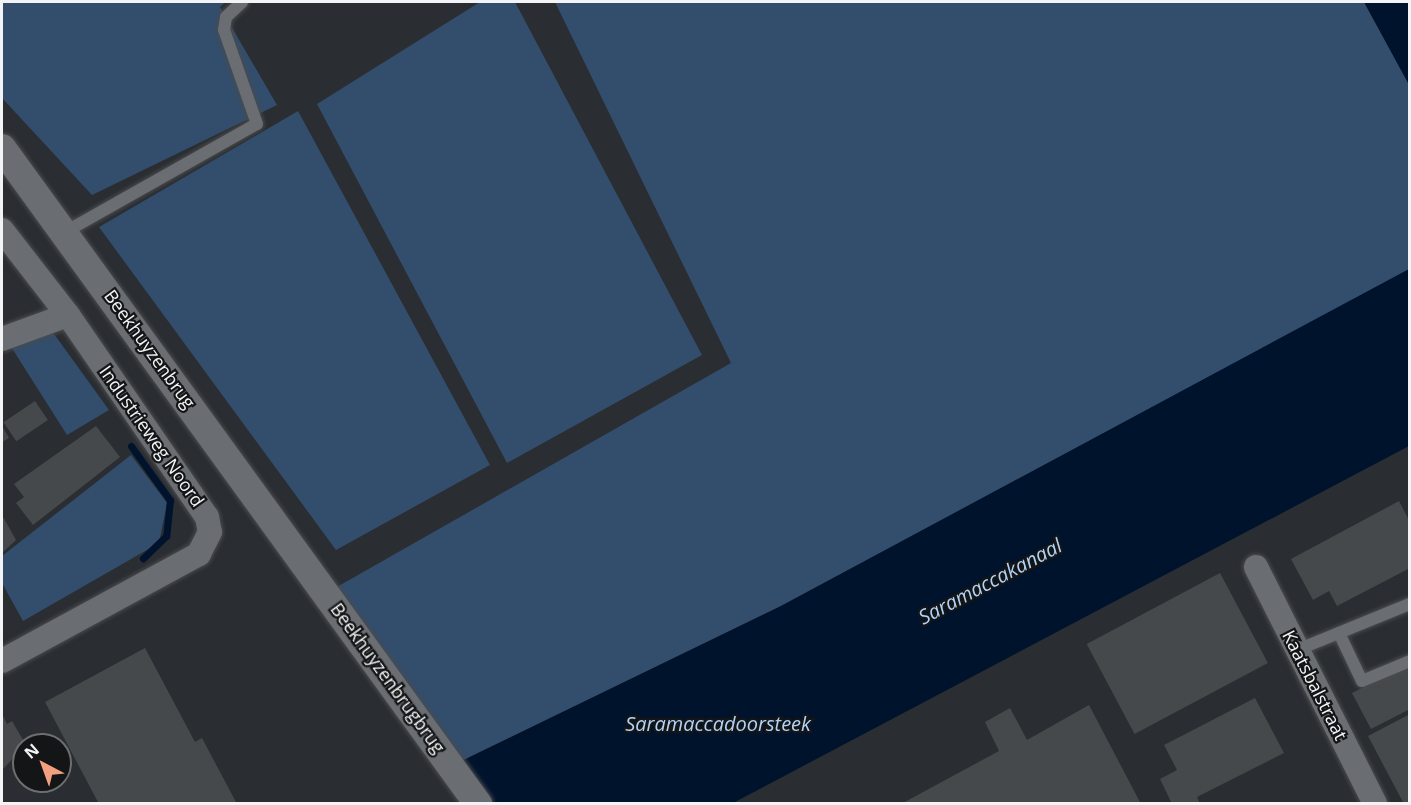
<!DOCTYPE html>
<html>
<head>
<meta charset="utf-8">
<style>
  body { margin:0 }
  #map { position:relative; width:1411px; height:805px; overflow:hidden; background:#2a2d31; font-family:"Open Sans",sans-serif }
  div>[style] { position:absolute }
  .green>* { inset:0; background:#334e6d }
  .water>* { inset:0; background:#00132d }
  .stream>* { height:7px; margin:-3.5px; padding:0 3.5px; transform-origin:3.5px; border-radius:3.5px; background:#00132d }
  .building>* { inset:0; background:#46494c; transform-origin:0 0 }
  .roads { filter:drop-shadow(0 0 2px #494b4e) drop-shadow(0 0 2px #494b4e) }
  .service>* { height:12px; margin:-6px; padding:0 6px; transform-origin:6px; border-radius:6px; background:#6a6d71 }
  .minor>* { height:24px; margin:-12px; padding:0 12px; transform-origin:12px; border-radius:12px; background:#6a6d71 }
  .tertiary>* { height:28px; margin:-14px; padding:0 14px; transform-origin:14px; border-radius:14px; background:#6a6d71 }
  span { translate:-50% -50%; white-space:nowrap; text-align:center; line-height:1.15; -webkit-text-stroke:4.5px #141517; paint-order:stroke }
  .street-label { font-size:18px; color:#f2f4f6 }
  .water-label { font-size:20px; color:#b2d3f8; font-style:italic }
  .frame { position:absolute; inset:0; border:3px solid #f2f4f6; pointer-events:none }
  .north { position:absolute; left:12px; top:733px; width:60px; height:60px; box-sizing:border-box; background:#141517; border:2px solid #6d6e70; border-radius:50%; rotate:319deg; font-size:16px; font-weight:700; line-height:24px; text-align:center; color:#f2f4f6 }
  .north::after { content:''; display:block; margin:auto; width:21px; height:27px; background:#f2a080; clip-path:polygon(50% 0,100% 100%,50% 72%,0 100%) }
</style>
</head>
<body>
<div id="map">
  <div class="green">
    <i style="clip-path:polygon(2px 2px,226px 2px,220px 7px,277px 105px,92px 195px,2px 98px)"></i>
    <i style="clip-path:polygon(480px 2px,515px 2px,702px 355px,507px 463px,317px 104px)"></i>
    <i style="clip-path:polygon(555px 2px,1364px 2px,1409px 84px,1410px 269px,781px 606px,443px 770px,314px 600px,731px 363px)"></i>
    <i style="clip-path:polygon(298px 111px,490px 465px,336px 550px,99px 227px)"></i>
    <i style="clip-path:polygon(49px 327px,109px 410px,67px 435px,8px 342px)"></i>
    <i style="clip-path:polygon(131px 455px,167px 503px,159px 543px,23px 621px,2px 583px,2px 556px)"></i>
  </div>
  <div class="water">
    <i style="clip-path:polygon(1364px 2px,1409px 2px,1409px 84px,1408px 83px)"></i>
    <i style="clip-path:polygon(1409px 269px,1409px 446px,733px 803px,473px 803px,443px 770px,781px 606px)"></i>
  </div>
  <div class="stream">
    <i style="left:131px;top:446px;width:67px;rotate:54.2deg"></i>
    <i style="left:170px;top:500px;width:36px;rotate:96deg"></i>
    <i style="left:166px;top:536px;width:32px;rotate:136deg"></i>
  </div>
  <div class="building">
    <i style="left:35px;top:401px;width:23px;height:38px;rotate:56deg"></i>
    <i style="clip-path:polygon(2px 426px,9px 438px,2px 442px)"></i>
    <i style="clip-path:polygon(96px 426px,120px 457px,33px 525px,16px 503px,24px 497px,14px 484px)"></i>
    <i style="clip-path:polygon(1399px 501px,1410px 522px,1410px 568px,1337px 606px,1329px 591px,1313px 600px,1291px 559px)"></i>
    <i style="clip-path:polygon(2px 515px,16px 540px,2px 553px)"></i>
    <i style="left:1220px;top:573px;width:102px;height:151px;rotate:62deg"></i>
    <i style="clip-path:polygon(145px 648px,195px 742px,202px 738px,237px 804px,99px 804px,45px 702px)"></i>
    <i style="clip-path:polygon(1410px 664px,1410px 709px,1371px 729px,1352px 693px)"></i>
    <i style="clip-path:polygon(1255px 698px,1284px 753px,1197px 797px,1200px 804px,1172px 804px,1160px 779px,1177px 770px,1164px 745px)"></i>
    <i style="clip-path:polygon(1089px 705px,1141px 804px,901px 804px,999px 751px,985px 722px,1010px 708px,1027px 740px)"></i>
    <i style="clip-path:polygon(2px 714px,7px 724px,12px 721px,26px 745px,2px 770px)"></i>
    <i style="clip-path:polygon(1410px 714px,1410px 802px,1404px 804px,1368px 736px)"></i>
  </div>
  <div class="roads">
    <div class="service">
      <i style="left:65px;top:232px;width:220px;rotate:-29.4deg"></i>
      <i style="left:257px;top:124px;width:100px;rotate:-109.3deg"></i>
      <i style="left:224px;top:30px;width:13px;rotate:-81deg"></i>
      <i style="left:226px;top:17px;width:22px;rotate:-43deg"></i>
      <i style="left:1339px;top:633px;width:53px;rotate:64.4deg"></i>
      <i style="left:1362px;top:681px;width:52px;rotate:-22.6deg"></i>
      <i style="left:1297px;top:650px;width:122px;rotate:-22.2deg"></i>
    </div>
    <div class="minor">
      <i style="left:2px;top:230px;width:108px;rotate:52.2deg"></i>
      <i style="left:68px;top:315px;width:245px;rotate:55.5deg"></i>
      <i style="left:207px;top:517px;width:15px;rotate:79deg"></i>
      <i style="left:210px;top:532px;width:25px;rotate:117deg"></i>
      <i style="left:199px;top:554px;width:224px;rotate:151.5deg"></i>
      <i style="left:2px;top:339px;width:70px;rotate:-20deg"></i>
      <i style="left:1256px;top:567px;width:265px;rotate:63.3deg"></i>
    </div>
    <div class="tertiary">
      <i style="left:2px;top:148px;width:811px;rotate:54.03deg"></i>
    </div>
  </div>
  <div class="street-label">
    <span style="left:150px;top:349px;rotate:54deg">Beekhuyzenbrug</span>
    <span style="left:152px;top:436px;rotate:55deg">Industrieweg Noord</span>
    <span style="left:388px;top:678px;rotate:54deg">Beekhuyzenbrugbrug</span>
    <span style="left:1315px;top:685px;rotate:63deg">Kaatsbalstraat</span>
  </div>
  <div class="water-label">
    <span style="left:990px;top:581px;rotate:-28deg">Saramaccakanaal</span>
    <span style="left:718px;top:723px">Saramaccadoorsteek</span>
  </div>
  <div class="frame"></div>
  <div class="north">N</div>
</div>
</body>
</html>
